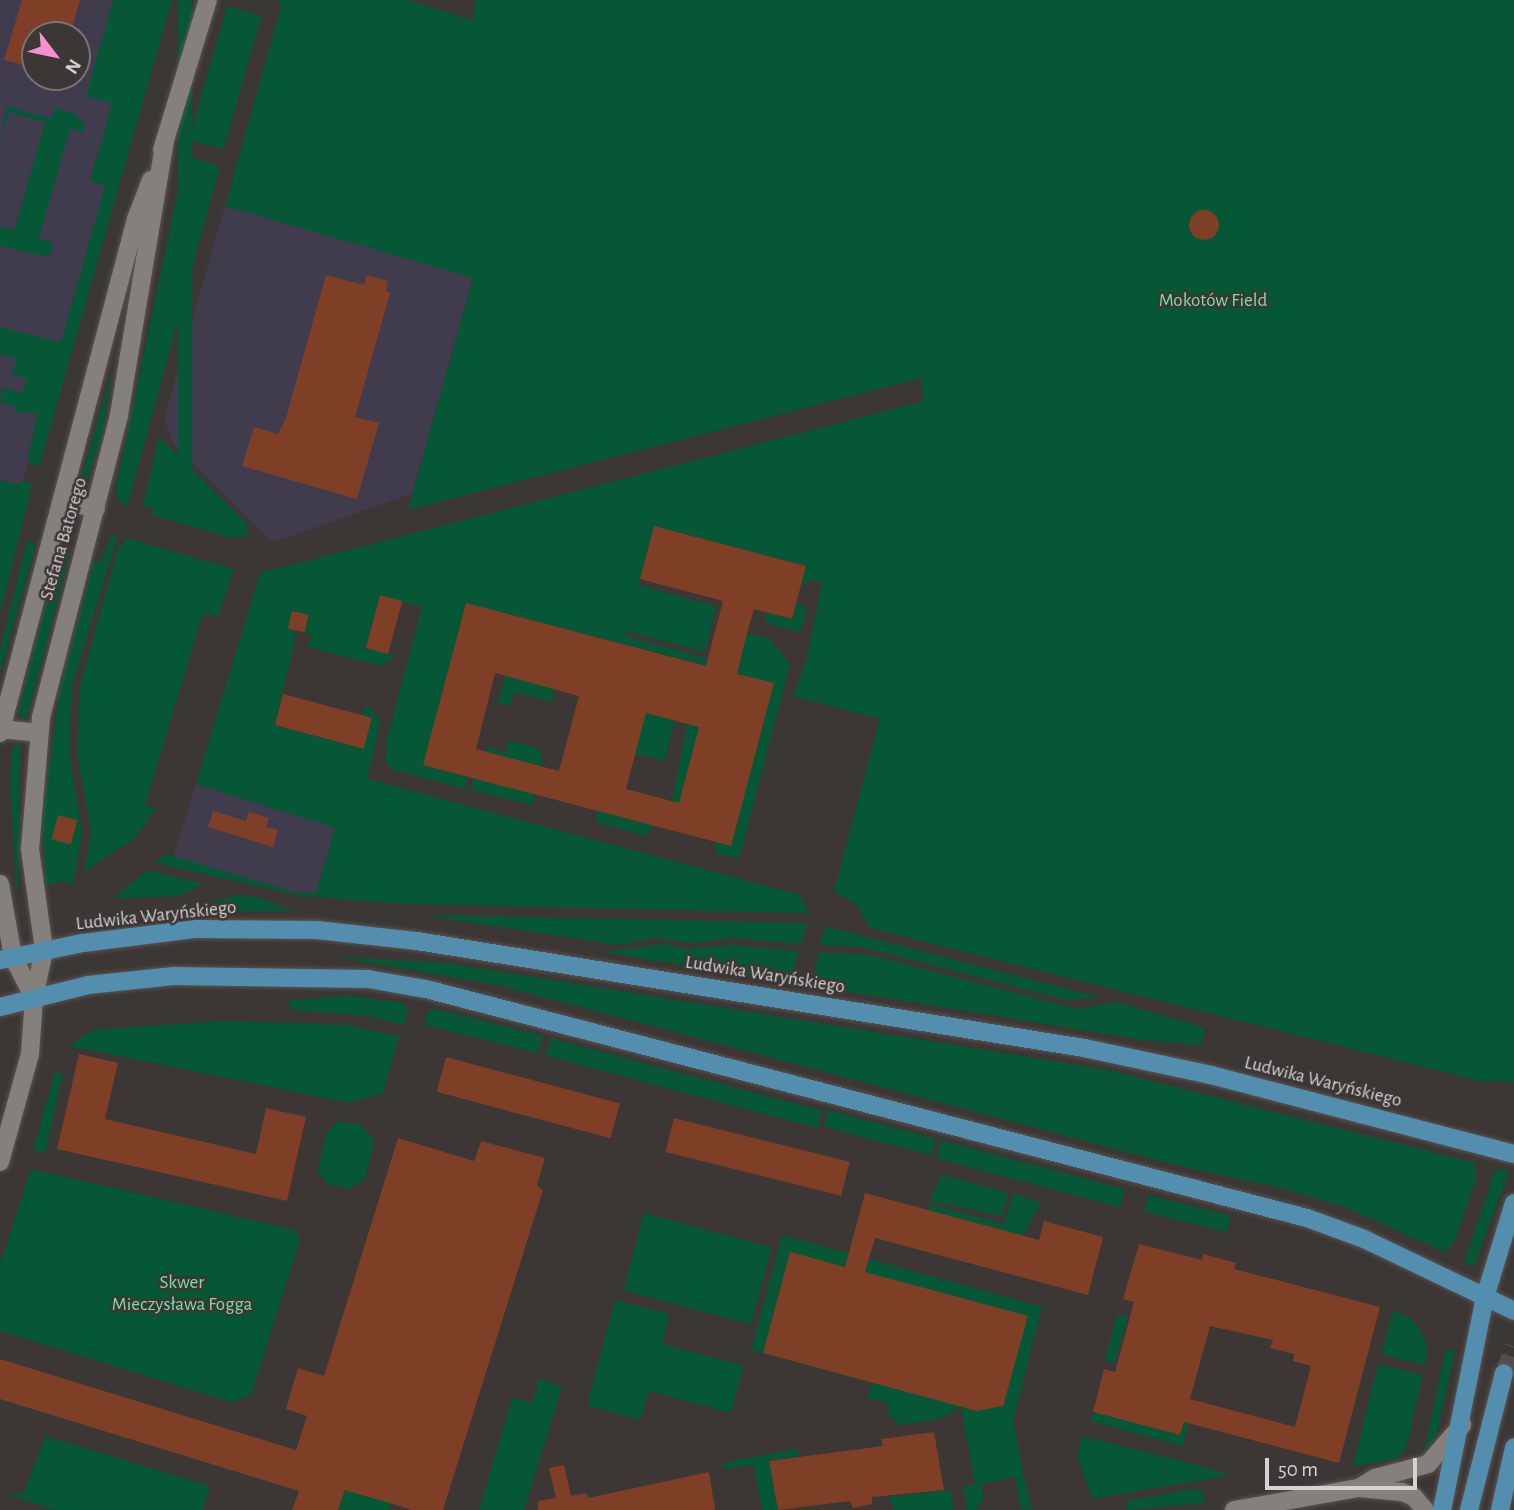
<!DOCTYPE html>
<html>
<head>
<meta charset="utf-8">
<style>
  body { margin:0 }
  #map { position:relative; width:1514px; height:1510px; overflow:hidden; background:#3c3634; font-family:"Alegreya Sans",sans-serif }
  div>[style] { position:absolute }
  .commercial>* { inset:0; background:#413c4d }
  .green>* { inset:0; background:#055735; transform-origin:0 0 }
  .building>* { inset:0; background:#7f3f26; transform-origin:0 0 }
  .round { border-radius:50% }
  .major-tunnel>* { height:18px; margin-top:-9px; transform-origin:0; background:repeating-linear-gradient(90deg,#534d4c 0 18px,transparent 0 27px) }
  .roads { filter:drop-shadow(0 0 2px #585452) drop-shadow(0 0 2px #585452) }
  .minor>* { height:18px; margin:-9px; padding:0 9px; transform-origin:9px; border-radius:9px; background:#86807d }
  .major>* { height:18px; margin:-9px; padding:0 9px; transform-origin:9px; border-radius:9px; background:#548eae }
  span { translate:-50% -50%; white-space:nowrap; text-align:center; line-height:1.15; -webkit-text-stroke:5px #3c3634; paint-order:stroke }
  .park-label { font-size:19px; color:#79dfa6 }
  .street-label { font-size:19px; color:#d5d2d1 }
  .north { position:absolute; left:21px; top:21px; width:70px; height:70px; box-sizing:border-box; background:#3c3634; border:2px solid #797473; border-radius:50%; rotate:122deg; font-size:19px; font-weight:700; line-height:28px; text-align:center; color:#d5d2d1 }
  .north::after { content:''; display:block; margin:auto; width:24px; height:32px; background:#f590d1; clip-path:polygon(50% 0,100% 100%,50% 72%,0 100%) }
  .scale { position:absolute; left:1265px; top:1458px; width:152px; height:32px; box-sizing:border-box; border:4px solid #d5d2d1; border-top:0; padding-left:9px; font-size:21px; line-height:24px; white-space:nowrap; color:#d5d2d1; -webkit-text-stroke:5px #3c3634; paint-order:stroke }
</style>
</head>
<body>
<div id="map">
  <div class="commercial">
    <i style="clip-path:polygon(evenodd,0 0,160px 0,0 560px,0 0,35px 35px,77px 35px,77px 77px,35px 77px,35px 35px)"></i>
    <i style="clip-path:polygon(225px 206px,473px 277px,412px 494px,273px 542px,173px 443px,164px 419px)"></i>
    <i style="clip-path:polygon(196px 784px,336px 828px,316px 892px,297px 893px,173px 858px)"></i>
  </div>
  <div class="green">
    <i style="clip-path:polygon(113px 0,172px 0,39px 467px,28px 460px,37px 413px,16px 412px,14px 406px,0 402px,3px 387px,22px 393px,27px 379px,12px 374px,17px 359px,0 354px,0 327px,61px 342px,105px 186px,90px 180px,112px 104px,86px 96px)"></i>
    <i style="left:178px;top:0;width:14px;height:487px"></i>
    <i style="clip-path:polygon(274px 0,407px 0,473px 20px,476px 0,1514px 0,1514px 1082px,1479px 1081px,870px 928px,856px 904px,834px 891px,880px 719px,793px 696px,807px 657px,822px 583px,812px 580px,801px 586px,806px 566px,654px 526px,638px 585px,716px 606px,705px 652px,626px 631px,625px 636px,709px 659px,716px 668px,466px 603px,423px 765px,468px 777px,465px 789px,394px 770px,386px 762px,386px 742px,422px 607px,380px 596px,365px 648px,395px 656px,380px 666px,308px 647px,311px 634px,305px 632px,309px 615px,292px 611px,288px 628px,295px 630px,294px 647px,274px 725px,363px 749px,372px 718px,363px 716px,365px 706px,370px 708px,380px 722px,367px 779px,800px 895px,809px 913px,404px 904px,301px 896px,155px 863px,166px 854px,297px 893px,316px 892px,335px 828px,196px 784px,260px 573px,924px 401px,921px 378px,408px 510px,473px 278px,225px 206px,282px 3px)"></i>
    <i style="left:227px;top:6px;width:36px;height:139px;rotate:16deg"></i>
    <i style="clip-path:polygon(7px 106px,51px 119px,55px 108px,75px 114px,84px 123px,84px 132px,70px 129px,39px 238px,53px 243px,49px 257px,0 246px,0 226px,14px 230px,45px 123px,9px 112px,0 143px)"></i>
    <i style="clip-path:polygon(185px 156px,220px 166px,127px 507px,117px 498px,116px 487px)"></i>
    <i style="clip-path:polygon(113px 367px,102px 436px,82px 495px,78px 490px)"></i>
    <i style="clip-path:polygon(159px 437px,247px 524px,247px 536px,231px 538px,152px 515px,154px 509px,143px 506px)"></i>
    <i style="clip-path:polygon(0 480px,20px 485px,22px 480px,32px 485px,0 614px)"></i>
    <i style="clip-path:polygon(118px 535px,72px 685px,69px 752px,82px 833px,73px 885px,65px 881px,46px 885px,42px 819px,60px 688px,94px 561px,101px 563px,110px 537px)"></i>
    <i style="clip-path:polygon(126px 538px,234px 569px,218px 617px,203px 613px,145px 805px,156px 809px,136px 837px,84px 872px,91px 832px,77px 752px,80px 685px,117px 552px)"></i>
    <i style="clip-path:polygon(27px 541px,36px 544px,0 674px,0 651px)"></i>
    <i style="clip-path:polygon(61px 550px,70px 553px,27px 717px,22px 719px,18px 715px,25px 681px)"></i>
    <i style="clip-path:polygon(797px 601px,807px 610px,800px 632px,765px 623px,767px 612px,792px 619px)"></i>
    <i style="clip-path:polygon(747px 633px,770px 639px,790px 664px,739px 859px,717px 853px,714px 841px,731px 845px,774px 684px,737px 674px)"></i>
    <i style="clip-path:polygon(505px 676px,555px 689px,552px 702px,514px 692px,510px 706px,498px 702px)"></i>
    <i style="left:646px;top:713px;width:30px;height:42px;rotate:15deg"></i>
    <i style="clip-path:polygon(687px 724px,699px 727px,679px 803px,672px 801px)"></i>
    <i style="clip-path:polygon(509px 740px,540px 750px,543px 767px,486px 752px,487px 747px,506px 752px)"></i>
    <i style="clip-path:polygon(20px 743px,19px 887px,16px 887px,10px 777px,13px 747px)"></i>
    <i style="left:473px;top:778px;width:64px;height:12px;rotate:14deg"></i>
    <i style="clip-path:polygon(596px 810px,653px 825px,646px 836px,598px 823px)"></i>
    <i style="clip-path:polygon(148px 870px,200px 883px,200px 885px,180px 896px,112px 899px)"></i>
    <i style="clip-path:polygon(237px 895px,257px 897px,295px 911px,186px 911px)"></i>
    <i style="clip-path:polygon(422px 915px,807px 923px,801px 944px,734px 938px,693px 943px,654px 938px,617px 945px)"></i>
    <i style="clip-path:polygon(825px 926px,1101px 998px,1066px 1000px,862px 947px,820px 945px)"></i>
    <i style="clip-path:polygon(662px 944px,690px 949px,731px 945px,799px 951px,792px 972px,776px 980px,602px 952px)"></i>
    <i style="clip-path:polygon(819px 952px,870px 955px,1077px 1009px,1116px 1002px,1205px 1028px,1201px 1045px,1144px 1040px,825px 988px,814px 973px)"></i>
    <i style="clip-path:polygon(334px 957px,448px 963px,1109px 1070px,1475px 1163px,1476px 1180px,1455px 1240px,1445px 1252px,1349px 1209px,1286px 1189px,1176px 1165px,498px 985px)"></i>
    <i style="clip-path:polygon(348px 996px,403px 1003px,408px 1010px,404px 1025px,370px 1016px,292px 1010px,287px 1000px)"></i>
    <i style="clip-path:polygon(437px 1009px,543px 1036px,538px 1053px,424px 1025px,428px 1012px)"></i>
    <i style="clip-path:polygon(225px 1021px,346px 1025px,399px 1036px,383px 1093px,349px 1103px,70px 1046px,90px 1031px,103px 1029px)"></i>
    <i style="left:550px;top:1038px;width:282px;height:18px;rotate:15deg"></i>
    <i style="clip-path:polygon(55px 1072px,63px 1074px,45px 1153px,33px 1150px)"></i>
    <i style="left:828px;top:1110px;width:111px;height:17px;rotate:15deg"></i>
    <i style="clip-path:polygon(338px 1121px,361px 1125px,374px 1140px,365px 1179px,348px 1189px,328px 1184px,317px 1172px,327px 1132px)"></i>
    <i style="left:941px;top:1140px;width:190px;height:19px;rotate:15deg"></i>
    <i style="clip-path:polygon(1496px 1168px,1509px 1172px,1474px 1266px,1464px 1262px)"></i>
    <i style="clip-path:polygon(31px 1169px,295px 1230px,300px 1240px,251px 1395px,231px 1402px,0 1331px,0 1264px)"></i>
    <i style="clip-path:polygon(942px 1175px,1008px 1193px,1002px 1216px,930px 1201px)"></i>
    <i style="clip-path:polygon(1013px 1194px,1041px 1202px,1022px 1236px,928px 1210px,929px 1204px,1004px 1224px)"></i>
    <i style="left:1148px;top:1195px;width:85px;height:17px;rotate:14deg"></i>
    <i style="left:644px;top:1213px;width:132px;height:80px;rotate:15deg"></i>
    <i style="clip-path:polygon(782px 1235px,1042px 1307px,1013px 1420px,1024px 1475px,1032px 1508px,1087px 1500px,1021px 1510px,1015px 1477px,981px 1484px,984px 1498px,976px 1510px,967px 1510px,963px 1487px,975px 1484px,961px 1407px,942px 1418px,900px 1425px,889px 1415px,887px 1403px,868px 1398px,871px 1385px,879px 1385px,751px 1350px)"></i>
    <i style="clip-path:polygon(615px 1300px,669px 1314px,662px 1344px,744px 1366px,731px 1413px,649px 1391px,640px 1420px,587px 1405px)"></i>
    <i style="clip-path:polygon(1393px 1310px,1411px 1319px,1422px 1332px,1427px 1348px,1425px 1365px,1381px 1354px)"></i>
    <i style="left:1117px;top:1314px;width:11px;height:48px;rotate:15deg"></i>
    <i style="clip-path:polygon(1446px 1349px,1455px 1351px,1437px 1433px,1424px 1453px)"></i>
    <i style="clip-path:polygon(1378px 1364px,1423px 1375px,1406px 1449px,1397px 1459px,1353px 1466px)"></i>
    <i style="clip-path:polygon(539px 1378px,562px 1387px,524px 1510px,479px 1510px,512px 1398px,532px 1403px)"></i>
    <i style="clip-path:polygon(1093px 1412px,1180px 1435px,1184px 1422px,1189px 1423px,1183px 1445px,1178px 1445px,1090px 1421px)"></i>
    <i style="clip-path:polygon(45px 1436px,210px 1486px,203px 1510px,55px 1510px,11px 1496px,5px 1510px,10px 1494px,24px 1493px)"></i>
    <i style="clip-path:polygon(1082px 1436px,1190px 1463px,1231px 1475px,1093px 1499px,1077px 1456px)"></i>
    <i style="clip-path:polygon(797px 1449px,799px 1456px,769px 1461px,778px 1510px,762px 1510px,753px 1465px,725px 1469px,721px 1463px)"></i>
    <i style="clip-path:polygon(345px 1490px,392px 1502px,389px 1510px,338px 1510px)"></i>
    <i style="clip-path:polygon(950px 1490px,954px 1510px,895px 1510px,887px 1497px)"></i>
    <i style="clip-path:polygon(1190px 1490px,1202px 1490px,1204px 1503px,1128px 1510px,1126px 1501px)"></i>
  </div>
  <div class="building">
    <i style="clip-path:polygon(22px 0,80px 0,70px 35px,35px 35px,35px 68px,4px 60px)"></i>
    <i class="round" style="left:1189px;top:210px;width:30px;height:30px"></i>
    <i style="clip-path:polygon(326px 275px,364px 285px,367px 275px,388px 281px,386px 291px,390px 293px,355px 417px,379px 423px,357px 499px,242px 466px,254px 427px,278px 434px,286px 418px)"></i>
    <i style="clip-path:polygon(evenodd,654px 526px,806px 566px,792px 619px,754px 609px,747px 633px,737px 674px,774px 683px,731px 846px,423px 765px,466px 603px,706px 666px,723px 601px,640px 579px,654px 526px,495px 673px,579px 696px,559px 771px,476px 749px,495px 673px,654px 526px,646px 713px,699px 727px,679px 803px,626px 789px,646px 713px)"></i>
    <i style="left:380px;top:595px;width:23px;height:55px;rotate:15deg"></i>
    <i style="left:292px;top:611px;width:17px;height:18px;rotate:13deg"></i>
    <i style="left:283px;top:694px;width:92px;height:32px;rotate:15deg"></i>
    <i style="clip-path:polygon(213px 811px,246px 821px,249px 812px,269px 818px,266px 827px,278px 830px,273px 847px,208px 827px)"></i>
    <i style="left:58px;top:815px;width:20px;height:25px;rotate:15deg"></i>
    <i style="clip-path:polygon(79px 1054px,118px 1063px,105px 1119px,256px 1154px,266px 1108px,306px 1117px,287px 1201px,57px 1149px)"></i>
    <i style="left:446px;top:1057px;width:180px;height:36px;rotate:15deg"></i>
    <i style="left:674px;top:1118px;width:181px;height:35px;rotate:14deg"></i>
    <i style="clip-path:polygon(398px 1138px,474px 1161px,481px 1141px,545px 1158px,537px 1185px,543px 1190px,443px 1510px,413px 1510px,345px 1490px,338px 1510px,292px 1510px,299px 1491px,0 1399px,0 1359px,296px 1450px,307px 1416px,286px 1409px,298px 1368px,324px 1376px)"></i>
    <i style="clip-path:polygon(865px 1193px,1039px 1240px,1044px 1221px,1103px 1237px,1088px 1295px,875px 1238px,865px 1272px,1028px 1316px,1003px 1406px,977px 1411px,763px 1353px,790px 1252px,845px 1267px)"></i>
    <i style="clip-path:polygon(evenodd,1139px 1244px,1202px 1260px,1203px 1254px,1236px 1263px,1234px 1269px,1380px 1307px,1339px 1463px,1184px 1422px,1180px 1435px,1093px 1412px,1104px 1369px,1115px 1372px,1134px 1302px,1123px 1299px,1139px 1244px,1210px 1326px,1273px 1340px,1270px 1348px,1294px 1354px,1293px 1361px,1311px 1366px,1295px 1427px,1190px 1399px,1210px 1326px)"></i>
    <i style="clip-path:polygon(934px 1432px,944px 1490px,872px 1497px,872px 1504px,853px 1508px,850px 1501px,778px 1510px,769px 1461px,883px 1446px,881px 1439px)"></i>
    <i style="clip-path:polygon(564px 1465px,571px 1496px,587px 1493px,588px 1498px,709px 1472px,715px 1510px,538px 1510px,538px 1501px,556px 1498px,549px 1468px)"></i>
  </div>
  <div class="major-tunnel">
    <i style="left:1504px;top:1373px;width:28px;rotate:-69deg"></i>
  </div>
  <div class="roads">
    <div class="minor">
      <i style="left:162px;top:150px;width:157px;rotate:-73deg"></i>
      <i style="left:62px;top:500px;width:35px;rotate:15deg"></i>
      <i style="left:1px;top:729px;width:38px;rotate:6deg"></i>
      <i style="left:0;top:733px;width:532px;rotate:-75.18deg"></i>
      <i style="left:136px;top:219px;width:42px;rotate:-69deg"></i>
      <i style="left:0;top:884px;width:74px;rotate:79.9deg"></i>
      <i style="left:13px;top:957px;width:46px;rotate:62.9deg"></i>
      <i style="left:0;top:1162px;width:112px;rotate:-74.5deg"></i>
      <i style="left:30px;top:1054px;width:56px;rotate:-85.9deg"></i>
      <i style="left:34px;top:998px;width:49px;rotate:-78.2deg"></i>
      <i style="left:44px;top:950px;width:102px;rotate:-97.9deg"></i>
      <i style="left:30px;top:849px;width:132px;rotate:-85.2deg"></i>
      <i style="left:41px;top:717px;width:312px;rotate:-75.5deg"></i>
      <i style="left:119px;top:415px;width:278px;rotate:-80.5deg"></i>
      <i style="left:1359px;top:1488px;width:19px;rotate:-32deg"></i>
      <i style="left:1375px;top:1478px;width:55px;rotate:-14.8deg"></i>
      <i style="left:1428px;top:1464px;width:52px;rotate:-48.9deg"></i>
      <i style="left:1234px;top:1510px;width:127px;rotate:-10deg"></i>
      <i style="left:1359px;top:1488px;width:43px;rotate:5.3deg"></i>
      <i style="left:1402px;top:1492px;width:13px;rotate:23deg"></i>
      <i style="left:1414px;top:1497px;width:17px;rotate:50deg"></i>
    </div>
    <div class="major">
      <i style="left:0;top:960px;width:85px;rotate:-11.6deg"></i>
      <i style="left:83px;top:943px;width:114px;rotate:-7.1deg"></i>
      <i style="left:196px;top:929px;width:121px;rotate:0.5deg"></i>
      <i style="left:317px;top:930px;width:101px;rotate:6.3deg"></i>
      <i style="left:417px;top:941px;width:676px;rotate:9.11deg"></i>
      <i style="left:1084px;top:1048px;width:130px;rotate:12deg"></i>
      <i style="left:1211px;top:1075px;width:313px;rotate:14.6deg"></i>
      <i style="left:0;top:1007px;width:91px;rotate:-14deg"></i>
      <i style="left:88px;top:985px;width:86px;rotate:-6deg"></i>
      <i style="left:174px;top:976px;width:194px;rotate:0.9deg"></i>
      <i style="left:368px;top:979px;width:59px;rotate:9.8deg"></i>
      <i style="left:426px;top:989px;width:910px;rotate:14.57deg"></i>
      <i style="left:1307px;top:1218px;width:61px;rotate:20.2deg"></i>
      <i style="left:1364px;top:1239px;width:166px;rotate:25.6deg"></i>
      <i style="left:1442px;top:1510px;width:217px;rotate:-78.6deg"></i>
      <i style="left:1485px;top:1297px;width:98px;rotate:-72.9deg"></i>
      <i style="left:1469px;top:1510px;width:141px;rotate:-75.7deg"></i>
      <i style="left:1500px;top:1510px;width:64px;rotate:-77.3deg"></i>
    </div>
  </div>
  <div class="park-label">
    <span style="left:1213px;top:301px">Mokotów Field</span>
    <span style="left:182px;top:1294px">Skwer<br>Mieczysława Fogga</span>
  </div>
  <div class="street-label">
    <span style="left:64px;top:539px;rotate:-74deg">Stefana Batorego</span>
    <span style="left:156px;top:916px;rotate:-6deg">Ludwika Waryńskiego</span>
    <span style="left:765px;top:975px;rotate:9deg">Ludwika Waryńskiego</span>
    <span style="left:1323px;top:1082px;rotate:14deg">Ludwika Waryńskiego</span>
  </div>
  <div class="north">N</div>
  <div class="scale">50 m</div>
</div>
</body>
</html>
